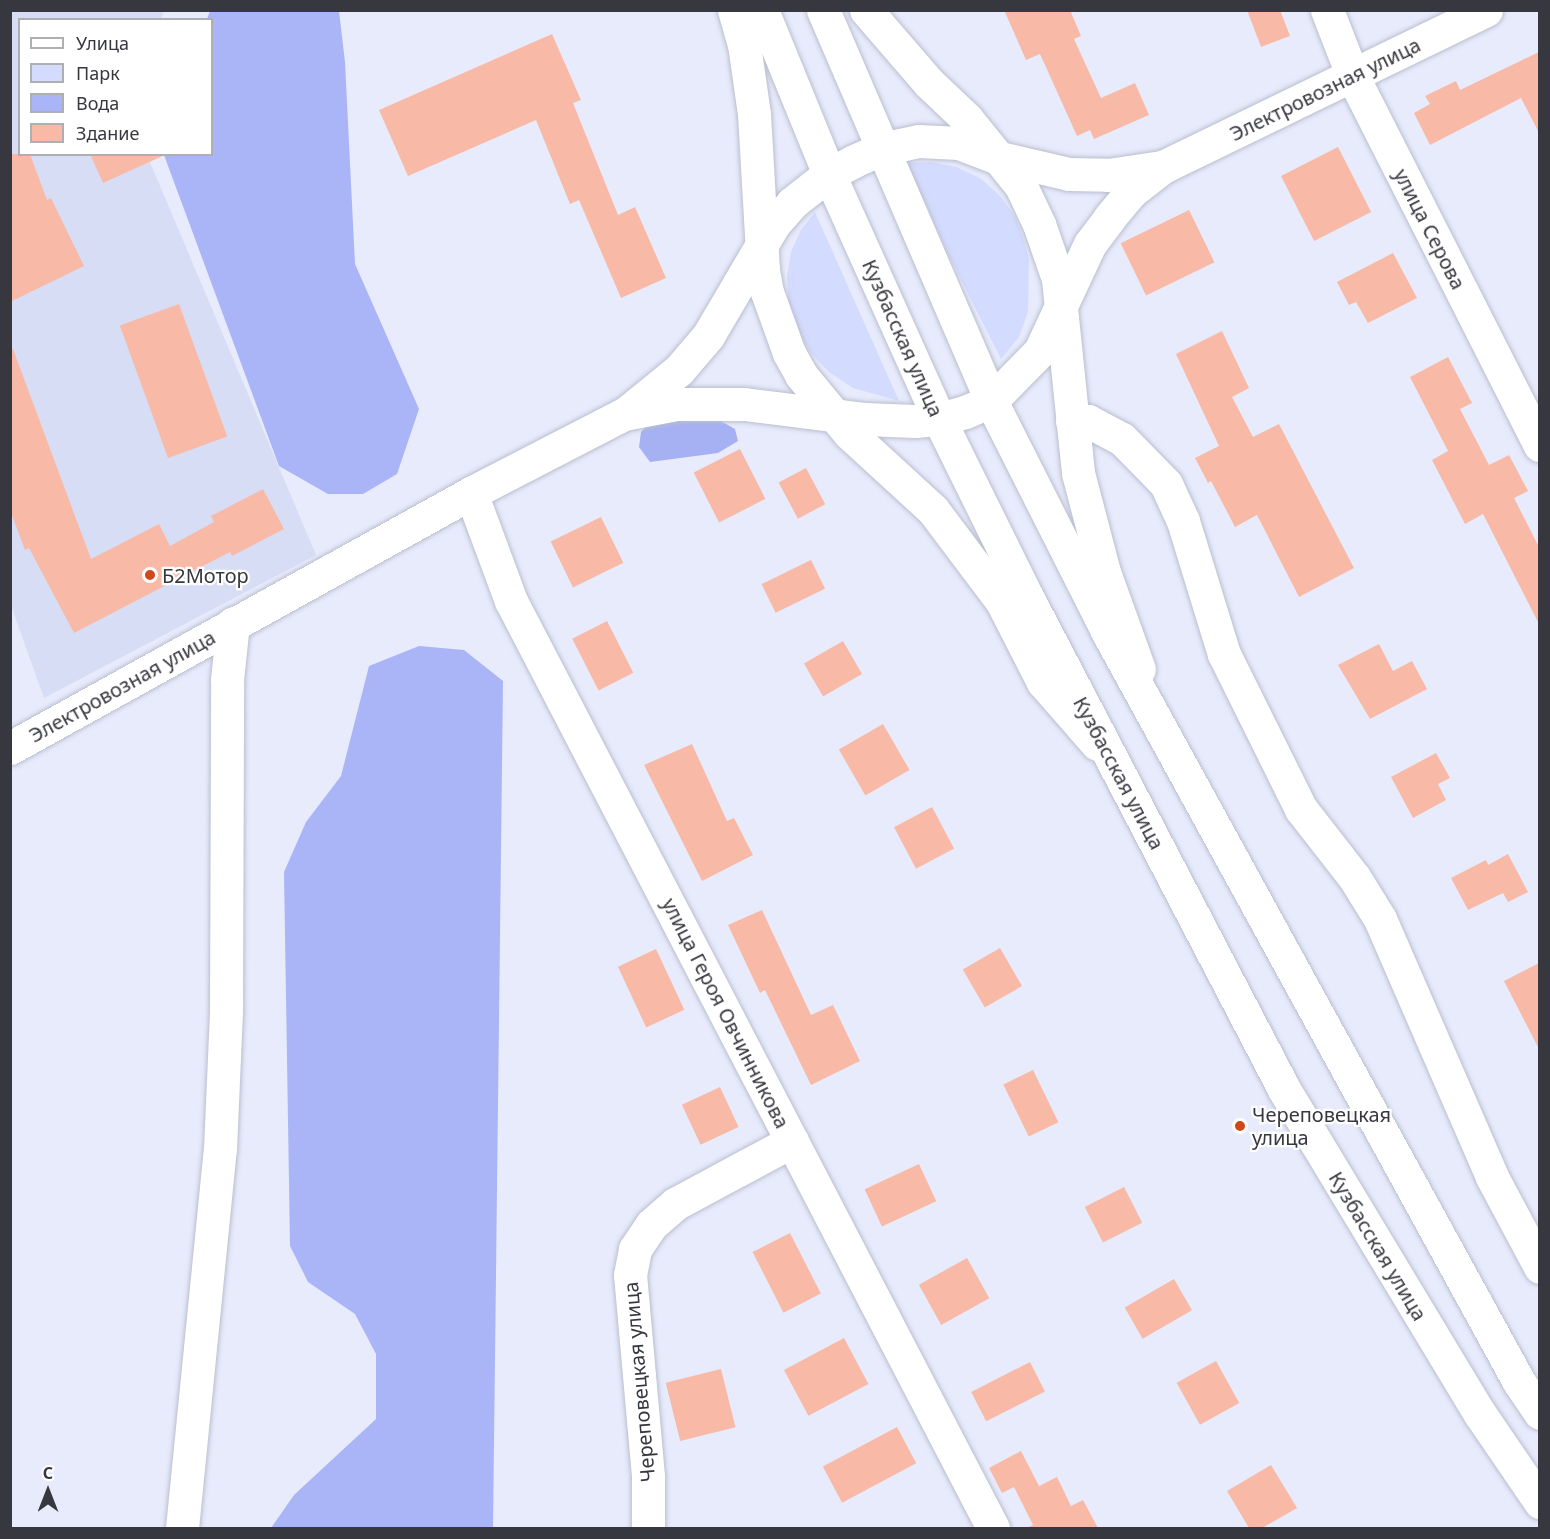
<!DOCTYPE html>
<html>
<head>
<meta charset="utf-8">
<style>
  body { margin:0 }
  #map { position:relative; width:1550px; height:1539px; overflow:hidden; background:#e7ebfc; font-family:"Noto Sans",sans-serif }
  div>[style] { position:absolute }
  .built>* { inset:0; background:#d7ddf4 }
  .green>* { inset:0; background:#d3dbfe }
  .forest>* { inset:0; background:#a5b1f3 }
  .water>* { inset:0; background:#a9b5f7 }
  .building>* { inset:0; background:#f8baa7; transform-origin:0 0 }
  .roads { filter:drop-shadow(0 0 2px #babece) drop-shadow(0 0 2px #babece) }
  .minor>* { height:33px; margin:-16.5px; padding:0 16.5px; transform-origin:16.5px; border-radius:16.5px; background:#fff }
  .major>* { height:33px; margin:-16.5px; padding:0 16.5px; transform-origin:16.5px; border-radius:16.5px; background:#fff }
  .dots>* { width:16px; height:16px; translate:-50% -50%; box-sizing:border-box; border:3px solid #fff; border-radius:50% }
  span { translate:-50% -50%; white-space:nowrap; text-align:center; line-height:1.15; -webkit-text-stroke:4.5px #fff; paint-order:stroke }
  .street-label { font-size:20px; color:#37383f }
  .poi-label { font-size:20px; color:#37383f }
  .left { translate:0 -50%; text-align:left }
  .frame { position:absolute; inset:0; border:12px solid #37383f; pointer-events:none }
  .legend { position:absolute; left:18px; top:18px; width:195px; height:138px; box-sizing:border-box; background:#fff; border:2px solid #afafb2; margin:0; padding:8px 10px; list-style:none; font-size:18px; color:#37383f }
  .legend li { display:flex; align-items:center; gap:12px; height:30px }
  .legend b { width:30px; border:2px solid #afafb2 }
  .north { position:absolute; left:18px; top:1461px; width:60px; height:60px; -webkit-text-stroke:4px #fff; paint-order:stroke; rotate:0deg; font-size:16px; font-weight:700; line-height:24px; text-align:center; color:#37383f }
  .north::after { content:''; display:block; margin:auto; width:21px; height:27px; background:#37383f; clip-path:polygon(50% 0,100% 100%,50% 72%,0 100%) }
</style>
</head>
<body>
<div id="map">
  <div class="built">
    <i style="clip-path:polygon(10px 11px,164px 11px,161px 19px,20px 20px,20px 154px,147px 155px,316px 555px,44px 698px,10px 603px)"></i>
  </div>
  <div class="green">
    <i style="clip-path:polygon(931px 162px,956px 167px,980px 178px,1000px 196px,1016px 218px,1024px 240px,1029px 260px,1028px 312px,1019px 337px,1001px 359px,949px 256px,907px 163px)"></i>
    <i style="clip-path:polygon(815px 212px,899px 401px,853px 388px,829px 372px,811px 353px,797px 331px,788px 300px,787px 277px,791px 252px,801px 230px)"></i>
  </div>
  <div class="forest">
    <i style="clip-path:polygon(715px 418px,735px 429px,738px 441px,718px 453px,650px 462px,639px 447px,641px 432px,648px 425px,676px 420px)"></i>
  </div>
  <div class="water">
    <i style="clip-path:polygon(210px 11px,339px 11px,345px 62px,355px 264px,419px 409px,397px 474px,363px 494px,328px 494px,279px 466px,164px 155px,212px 154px,212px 20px,207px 19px)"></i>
    <i style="clip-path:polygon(419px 646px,464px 650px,503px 681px,493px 1528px,271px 1528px,294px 1495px,376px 1419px,376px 1354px,355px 1314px,308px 1282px,290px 1246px,284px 872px,306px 822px,341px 776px,369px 666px)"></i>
  </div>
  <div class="building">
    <i style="clip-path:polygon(1004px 10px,1070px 10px,1081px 36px,1074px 39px,1101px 98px,1135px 83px,1149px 115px,1094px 139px,1090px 130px,1077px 136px,1040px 54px,1026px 60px)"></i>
    <i style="clip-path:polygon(1247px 10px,1280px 10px,1290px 36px,1261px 47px)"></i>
    <i style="clip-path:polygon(552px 34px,581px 100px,573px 103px,618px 215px,635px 207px,666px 278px,621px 298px,579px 200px,570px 204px,536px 120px,408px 176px,379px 110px)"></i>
    <i style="clip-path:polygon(1539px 52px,1539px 133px,1521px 98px,1430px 145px,1414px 113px,1430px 104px,1425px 96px,1456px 81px,1460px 90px)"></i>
    <i style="left:1338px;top:147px;width:73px;height:64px;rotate:63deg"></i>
    <i style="clip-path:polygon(10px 154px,30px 154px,47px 200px,51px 198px,84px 266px,10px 302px)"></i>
    <i style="clip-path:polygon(90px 154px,167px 154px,103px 183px)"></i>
    <i style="left:1189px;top:210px;width:58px;height:76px;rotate:64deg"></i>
    <i style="clip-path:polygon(1393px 253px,1417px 298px,1368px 323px,1356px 302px,1349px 305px,1337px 282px)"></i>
    <i style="left:179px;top:304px;width:141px;height:63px;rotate:70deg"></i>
    <i style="clip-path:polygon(1222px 331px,1249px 388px,1232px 397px,1253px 437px,1279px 424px,1354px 568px,1299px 597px,1257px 515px,1235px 527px,1211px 481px,1208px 483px,1195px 458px,1219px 446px,1176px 354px)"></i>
    <i style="clip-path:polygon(13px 349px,91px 559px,159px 524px,170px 546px,214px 522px,211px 516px,263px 489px,284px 529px,232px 556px,230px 552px,74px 633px,29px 548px,25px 550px,10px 510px,10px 350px)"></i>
    <i style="clip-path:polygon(1448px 357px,1472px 403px,1460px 409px,1489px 465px,1509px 455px,1528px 491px,1514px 498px,1539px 547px,1539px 624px,1483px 514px,1465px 524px,1432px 460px,1448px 451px,1410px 377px)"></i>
    <i style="left:740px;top:449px;width:56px;height:52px;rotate:63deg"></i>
    <i style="left:806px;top:468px;width:41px;height:31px;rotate:62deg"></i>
    <i style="left:601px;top:517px;width:51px;height:56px;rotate:64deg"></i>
    <i style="left:811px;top:560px;width:32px;height:55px;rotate:64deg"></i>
    <i style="left:607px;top:621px;width:58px;height:39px;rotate:63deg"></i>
    <i style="left:843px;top:641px;width:38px;height:45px;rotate:60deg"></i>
    <i style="clip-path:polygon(1379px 644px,1393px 671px,1412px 661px,1427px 689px,1370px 719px,1338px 665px)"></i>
    <i style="left:883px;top:724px;width:53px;height:51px;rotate:60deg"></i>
    <i style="clip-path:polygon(692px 744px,727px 821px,734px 818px,753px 855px,702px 881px,644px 765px)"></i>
    <i style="clip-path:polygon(1436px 753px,1450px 778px,1438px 784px,1446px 800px,1413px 818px,1391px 777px)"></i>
    <i style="left:932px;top:807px;width:47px;height:43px;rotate:62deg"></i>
    <i style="clip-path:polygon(1508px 854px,1528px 892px,1508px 902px,1503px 893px,1468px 910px,1451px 878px,1486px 860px,1488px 865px)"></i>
    <i style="clip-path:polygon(762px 910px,811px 1015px,833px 1005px,860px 1061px,811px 1085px,765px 990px,760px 993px,728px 925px)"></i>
    <i style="left:1000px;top:948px;width:44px;height:43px;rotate:60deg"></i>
    <i style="left:656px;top:949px;width:67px;height:42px;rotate:65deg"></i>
    <i style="clip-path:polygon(1539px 963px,1539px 1049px,1504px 981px)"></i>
    <i style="left:1033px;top:1070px;width:58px;height:33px;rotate:64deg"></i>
    <i style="left:720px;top:1087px;width:44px;height:42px;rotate:65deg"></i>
    <i style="left:919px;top:1164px;width:41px;height:60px;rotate:65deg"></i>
    <i style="left:1124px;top:1187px;width:40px;height:44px;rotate:63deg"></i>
    <i style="left:790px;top:1233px;width:68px;height:42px;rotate:63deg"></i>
    <i style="left:967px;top:1258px;width:46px;height:55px;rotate:61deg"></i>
    <i style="left:1174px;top:1279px;width:36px;height:57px;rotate:60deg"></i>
    <i style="left:844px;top:1338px;width:52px;height:68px;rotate:62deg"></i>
    <i style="left:1216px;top:1361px;width:48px;height:45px;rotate:61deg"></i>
    <i style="left:1030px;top:1362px;width:33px;height:66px;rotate:63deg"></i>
    <i style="left:721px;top:1369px;width:60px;height:57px;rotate:76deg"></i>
    <i style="left:897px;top:1427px;width:41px;height:84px;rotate:62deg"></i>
    <i style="clip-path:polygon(1021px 1451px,1039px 1486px,1057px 1477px,1071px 1506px,1083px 1500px,1098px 1528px,1026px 1528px,1033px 1525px,1014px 1487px,1002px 1493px,989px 1468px)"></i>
    <i style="clip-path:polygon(1271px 1465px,1297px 1508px,1262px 1528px,1249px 1528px,1227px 1491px)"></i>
  </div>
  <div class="roads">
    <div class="minor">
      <i style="left:734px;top:10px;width:35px;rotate:74deg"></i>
      <i style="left:744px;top:44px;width:71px;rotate:81.9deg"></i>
      <i style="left:754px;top:114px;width:156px;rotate:86.7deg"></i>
      <i style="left:763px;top:270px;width:22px;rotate:80deg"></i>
      <i style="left:767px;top:292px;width:65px;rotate:70.2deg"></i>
      <i style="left:789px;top:353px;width:25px;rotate:61deg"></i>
      <i style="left:801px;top:375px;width:75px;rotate:50.4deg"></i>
      <i style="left:849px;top:433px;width:114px;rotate:42.5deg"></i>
      <i style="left:933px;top:510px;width:115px;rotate:53.1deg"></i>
      <i style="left:1002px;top:602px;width:90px;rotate:62.9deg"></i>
      <i style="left:1043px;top:682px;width:82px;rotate:48.9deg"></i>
      <i style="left:866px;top:10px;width:96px;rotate:49.2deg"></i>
      <i style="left:929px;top:83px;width:52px;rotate:43.5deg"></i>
      <i style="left:967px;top:119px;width:86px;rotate:51.1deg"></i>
      <i style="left:1021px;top:186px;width:42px;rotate:64.7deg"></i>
      <i style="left:1039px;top:224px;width:58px;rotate:70.9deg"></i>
      <i style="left:1058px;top:279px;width:195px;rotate:84.1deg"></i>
      <i style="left:1078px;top:473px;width:102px;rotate:75.3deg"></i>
      <i style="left:1104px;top:572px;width:103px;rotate:70.2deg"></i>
      <i style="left:1327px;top:10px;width:72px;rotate:68.8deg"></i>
      <i style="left:1353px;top:77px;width:413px;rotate:63.1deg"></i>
      <i style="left:629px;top:413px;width:48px;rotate:-10.8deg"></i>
      <i style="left:676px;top:404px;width:68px"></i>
      <i style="left:744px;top:404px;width:122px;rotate:7.1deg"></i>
      <i style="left:865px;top:419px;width:50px;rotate:2.3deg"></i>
      <i style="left:915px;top:421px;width:24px;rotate:-5deg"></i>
      <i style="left:939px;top:419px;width:27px;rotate:-15deg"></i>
      <i style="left:965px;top:412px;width:28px;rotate:-23deg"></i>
      <i style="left:991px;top:401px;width:70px;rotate:-45.6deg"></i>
      <i style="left:1040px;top:351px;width:118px;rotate:-65deg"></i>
      <i style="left:1090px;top:244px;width:34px;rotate:-53deg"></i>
      <i style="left:1110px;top:217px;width:34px;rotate:-50deg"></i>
      <i style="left:1132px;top:191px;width:39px;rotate:-38deg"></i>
      <i style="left:1163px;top:167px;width:359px;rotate:-25.9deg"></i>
      <i style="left:1072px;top:421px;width:16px"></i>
      <i style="left:1088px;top:421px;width:38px;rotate:28deg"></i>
      <i style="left:1122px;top:439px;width:63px;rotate:45.6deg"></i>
      <i style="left:1166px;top:484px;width:41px;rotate:65.3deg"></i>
      <i style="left:1183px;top:521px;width:139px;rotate:72.9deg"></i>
      <i style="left:1224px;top:654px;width:173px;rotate:63.6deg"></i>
      <i style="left:1301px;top:809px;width:86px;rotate:52.1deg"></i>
      <i style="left:1354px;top:877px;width:49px;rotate:58.2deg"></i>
      <i style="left:1380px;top:919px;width:281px;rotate:66.5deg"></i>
      <i style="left:1492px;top:1177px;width:102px;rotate:61.9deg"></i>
      <i style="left:471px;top:493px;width:115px;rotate:69.7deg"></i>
      <i style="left:511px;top:601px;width:1045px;rotate:62.53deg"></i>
      <i style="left:10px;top:748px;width:527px;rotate:-28.95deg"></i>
      <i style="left:471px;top:493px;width:174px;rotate:-27.3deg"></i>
      <i style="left:626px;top:413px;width:68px;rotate:-39.1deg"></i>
      <i style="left:679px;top:370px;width:45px;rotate:-49.5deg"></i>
      <i style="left:708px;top:336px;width:130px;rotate:-59.5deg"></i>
      <i style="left:774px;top:224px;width:28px;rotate:-49deg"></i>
      <i style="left:792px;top:203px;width:47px;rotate:-38.1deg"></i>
      <i style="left:829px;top:174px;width:28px;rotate:-27deg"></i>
      <i style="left:854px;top:161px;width:30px;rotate:-24deg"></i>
      <i style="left:881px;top:149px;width:39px;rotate:-12deg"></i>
      <i style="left:919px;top:141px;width:40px;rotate:2.9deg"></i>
      <i style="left:959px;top:143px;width:40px;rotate:21deg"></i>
      <i style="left:996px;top:157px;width:75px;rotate:13.1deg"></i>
      <i style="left:1069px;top:174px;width:39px;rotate:1deg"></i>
      <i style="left:1108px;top:175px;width:56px;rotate:-8.3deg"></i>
      <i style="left:182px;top:1528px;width:381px;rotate:-84.3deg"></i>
      <i style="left:220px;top:1149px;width:137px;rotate:-87.5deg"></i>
      <i style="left:226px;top:1012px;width:332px;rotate:-89.8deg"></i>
      <i style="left:227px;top:680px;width:57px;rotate:-84deg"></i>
      <i style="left:648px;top:1528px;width:52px;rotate:-90deg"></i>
      <i style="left:648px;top:1476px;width:202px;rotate:-95.1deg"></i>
      <i style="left:630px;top:1275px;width:26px;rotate:-79deg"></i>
      <i style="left:635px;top:1249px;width:29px;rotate:-56deg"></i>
      <i style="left:651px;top:1225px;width:32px;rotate:-41deg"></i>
      <i style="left:675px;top:1204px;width:133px;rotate:-28.3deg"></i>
    </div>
    <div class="major">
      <i style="left:762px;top:10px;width:177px;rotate:67.8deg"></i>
      <i style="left:829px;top:174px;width:269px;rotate:65.8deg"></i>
      <i style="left:939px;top:419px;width:192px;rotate:63.7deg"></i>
      <i style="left:1024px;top:591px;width:564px;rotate:62.44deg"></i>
      <i style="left:1285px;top:1091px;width:377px;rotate:58.9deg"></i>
      <i style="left:1480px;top:1414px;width:107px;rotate:55.7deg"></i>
      <i style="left:823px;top:10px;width:426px;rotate:66.7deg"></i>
      <i style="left:991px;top:401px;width:258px;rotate:63.2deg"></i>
      <i style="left:1107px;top:631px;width:857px;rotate:61.25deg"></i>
      <i style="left:1519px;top:1382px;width:37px;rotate:56deg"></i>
    </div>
  </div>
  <div class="dots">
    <i style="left:150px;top:575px;background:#d0481a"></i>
    <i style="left:1240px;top:1126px;background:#d0481a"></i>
  </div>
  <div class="street-label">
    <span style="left:1325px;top:89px;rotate:-26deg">Электровозная улица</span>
    <span style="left:1430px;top:229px;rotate:63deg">улица Серова</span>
    <span style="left:903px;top:338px;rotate:66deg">Кузбасская улица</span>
    <span style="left:122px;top:686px;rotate:-29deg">Электровозная улица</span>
    <span style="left:1119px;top:773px;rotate:62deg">Кузбасская улица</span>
    <span style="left:726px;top:1013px;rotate:63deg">улица Героя Овчинникова</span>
    <span style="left:1378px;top:1246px;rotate:59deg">Кузбасская улица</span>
    <span style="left:639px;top:1382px;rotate:-95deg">Череповецкая улица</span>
  </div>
  <div class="poi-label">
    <span class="left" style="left:162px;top:575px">Б2Мотор</span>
    <span class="left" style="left:1252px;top:1126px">Череповецкая<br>улица</span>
  </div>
  <div class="frame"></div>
  <ul class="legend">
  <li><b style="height:8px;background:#fff"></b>Улица</li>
  <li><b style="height:16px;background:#d3dbfe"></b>Парк</li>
  <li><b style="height:16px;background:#a9b5f7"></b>Вода</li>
  <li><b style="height:16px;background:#f8baa7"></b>Здание</li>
  </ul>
  <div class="north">С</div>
</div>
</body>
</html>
